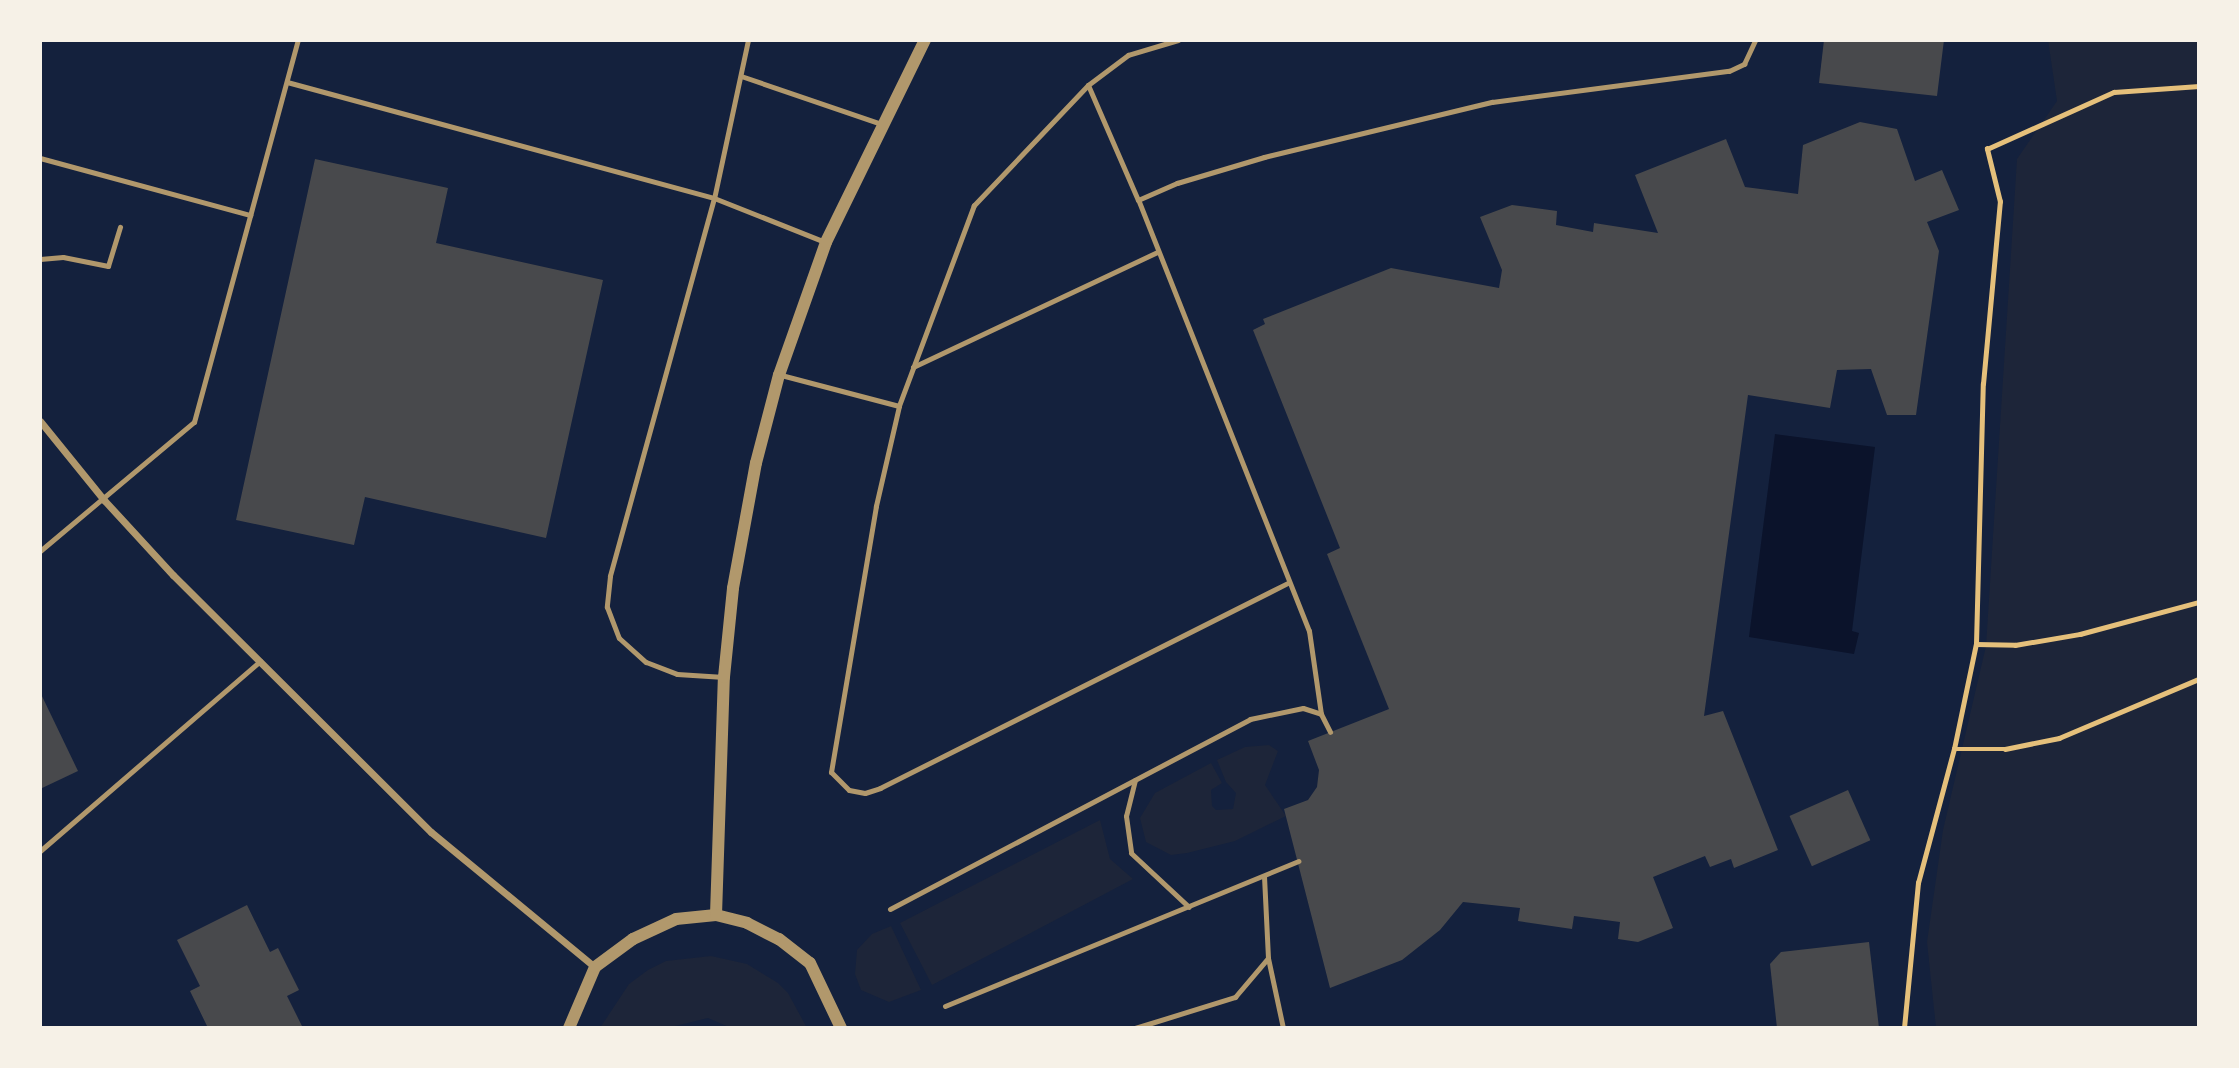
<!DOCTYPE html>
<html>
<head>
<meta charset="utf-8">
<style>
  body { margin:0 }
  #map { position:relative; width:2239px; height:1068px; overflow:hidden; background:#14213d; font-family:Raleway,sans-serif }
  div>[style] { position:absolute }
  .green>* { inset:0; background:#1d2539 }
  .water>* { inset:0; background:#0b132b }
  .building>* { inset:0; background:#48494c; transform-origin:0 0 }
  .path>* { height:4.5px; margin:-2.25px; padding:0 2.25px; transform-origin:2.25px; border-radius:2.25px; background:#e5c07b }
  .service>* { height:5px; margin:-2.5px; padding:0 2.5px; transform-origin:2.5px; border-radius:2.5px; background:#b1986c }
  .minor>* { height:7px; margin:-3.5px; padding:0 3.5px; transform-origin:3.5px; border-radius:3.5px; background:#b1986c }
  .tertiary>* { height:12px; margin:-6px; padding:0 6px; transform-origin:6px; border-radius:6px; background:#b1986c }
  span { translate:-50% -50%; white-space:nowrap; text-align:center; line-height:1.15; -webkit-text-stroke:5px #f6f1e7; paint-order:stroke }
  .frame { position:absolute; inset:0; border:42px solid #f6f1e7; pointer-events:none }
</style>
</head>
<body>
<div id="map">
  <div class="green">
    <i style="clip-path:polygon(2048px 40px,2199px 40px,2199px 1028px,1936px 1028px,1927px 942px,1943px 830px,1986px 646px,2017px 159px,2057px 101px)"></i>
    <i style="clip-path:polygon(1269px 745px,1278px 751px,1265px 785px,1286px 816px,1235px 841px,1187px 853px,1171px 855px,1146px 842px,1140px 818px,1155px 793px,1211px 763px,1222px 783px,1211px 790px,1212px 806px,1216px 810px,1233px 809px,1236px 793px,1226px 782px,1217px 760px,1245px 747px)"></i>
    <i style="clip-path:polygon(1100px 820px,1110px 859px,1133px 879px,932px 985px,900px 923px)"></i>
    <i style="clip-path:polygon(891px 926px,921px 990px,889px 1002px,861px 990px,855px 974px,857px 950px,872px 934px)"></i>
    <i style="clip-path:polygon(711px 956px,747px 964px,778px 983px,788px 993px,807px 1028px,731px 1028px,708px 1018px,667px 1028px,600px 1028px,629px 984px,648px 970px,666px 961px)"></i>
  </div>
  <div class="water">
    <i style="clip-path:polygon(1775px 434px,1875px 447px,1852px 631px,1859px 633px,1854px 654px,1749px 637px)"></i>
  </div>
  <div class="building">
    <i style="clip-path:polygon(1824px 40px,1944px 40px,1937px 96px,1819px 83px)"></i>
    <i style="clip-path:polygon(1860px 122px,1897px 129px,1915px 181px,1942px 170px,1959px 210px,1927px 222px,1939px 251px,1916px 415px,1887px 415px,1871px 369px,1837px 370px,1830px 408px,1748px 395px,1704px 716px,1723px 711px,1778px 850px,1734px 868px,1731px 859px,1710px 867px,1705px 856px,1653px 877px,1673px 928px,1638px 942px,1618px 939px,1620px 922px,1574px 916px,1572px 929px,1518px 921px,1520px 908px,1463px 902px,1440px 930px,1402px 960px,1330px 988px,1284px 809px,1308px 800px,1317px 787px,1319px 770px,1308px 741px,1389px 709px,1327px 554px,1340px 548px,1253px 330px,1265px 324px,1263px 319px,1391px 268px,1499px 288px,1502px 270px,1480px 217px,1512px 205px,1557px 211px,1556px 225px,1593px 232px,1594px 223px,1658px 233px,1635px 175px,1726px 139px,1745px 187px,1798px 194px,1803px 145px)"></i>
    <i style="clip-path:polygon(315px 159px,448px 188px,436px 243px,603px 280px,546px 538px,365px 497px,354px 545px,236px 520px)"></i>
    <i style="clip-path:polygon(40px 692px,78px 771px,40px 789px)"></i>
    <i style="left:1848px;top:790px;width:55px;height:64px;rotate:66deg"></i>
    <i style="clip-path:polygon(247px 905px,270px 952px,278px 948px,299px 990px,287px 996px,303px 1028px,208px 1028px,190px 991px,200px 986px,177px 940px)"></i>
    <i style="clip-path:polygon(1869px 942px,1879px 1028px,1777px 1028px,1770px 964px,1781px 952px)"></i>
  </div>
  <div class="path">
    <i style="left:1976px;top:644px;width:260px;rotate:-88.5deg"></i>
    <i style="left:1983px;top:384px;width:183px;rotate:-84.7deg"></i>
    <i style="left:2000px;top:202px;width:55px;rotate:-103.8deg"></i>
    <i style="left:1987px;top:149px;width:139px;rotate:-24.2deg"></i>
    <i style="left:2114px;top:92px;width:85px;rotate:-4deg"></i>
    <i style="left:1954px;top:749px;width:107px;rotate:-78.2deg"></i>
    <i style="left:1976px;top:644px;width:39px;rotate:1deg"></i>
    <i style="left:2015px;top:645px;width:66px;rotate:-9.6deg"></i>
    <i style="left:2080px;top:634px;width:123px;rotate:-15.1deg"></i>
    <i style="left:1904px;top:1028px;width:146px;rotate:-84.5deg"></i>
    <i style="left:1918px;top:883px;width:139px;rotate:-75deg"></i>
    <i style="left:1954px;top:749px;width:51px"></i>
    <i style="left:2005px;top:749px;width:55px;rotate:-11.5deg"></i>
    <i style="left:2059px;top:738px;width:152px;rotate:-22.9deg"></i>
  </div>
  <div class="service">
    <i style="left:748px;top:40px;width:162px;rotate:102.1deg"></i>
    <i style="left:714px;top:198px;width:119px;rotate:21.6deg"></i>
    <i style="left:1178px;top:40px;width:52px;rotate:163.3deg"></i>
    <i style="left:1128px;top:55px;width:50px;rotate:143.1deg"></i>
    <i style="left:1088px;top:85px;width:166px;rotate:133.5deg"></i>
    <i style="left:974px;top:205px;width:215px;rotate:110.5deg"></i>
    <i style="left:899px;top:406px;width:103px;rotate:103deg"></i>
    <i style="left:876px;top:506px;width:270px;rotate:99.6deg"></i>
    <i style="left:831px;top:772px;width:25px;rotate:45deg"></i>
    <i style="left:849px;top:790px;width:16px;rotate:11deg"></i>
    <i style="left:865px;top:793px;width:16px;rotate:-18deg"></i>
    <i style="left:880px;top:788px;width:456px;rotate:-26.7deg"></i>
    <i style="left:741px;top:76px;width:148px;rotate:18.9deg"></i>
    <i style="left:287px;top:82px;width:442px;rotate:15.2deg"></i>
    <i style="left:714px;top:198px;width:392px;rotate:105.4deg"></i>
    <i style="left:610px;top:576px;width:31px;rotate:96deg"></i>
    <i style="left:607px;top:607px;width:33px;rotate:69deg"></i>
    <i style="left:619px;top:638px;width:36px;rotate:42deg"></i>
    <i style="left:646px;top:662px;width:33px;rotate:21deg"></i>
    <i style="left:677px;top:674px;width:47px;rotate:3.7deg"></i>
    <i style="left:1088px;top:85px;width:125px;rotate:66.5deg"></i>
    <i style="left:40px;top:158px;width:218px;rotate:15.2deg"></i>
    <i style="left:40px;top:259px;width:23px;rotate:-5deg"></i>
    <i style="left:63px;top:257px;width:46px;rotate:11.3deg"></i>
    <i style="left:108px;top:266px;width:41px;rotate:-72.9deg"></i>
    <i style="left:913px;top:367px;width:270px;rotate:-25.2deg"></i>
    <i style="left:781px;top:375px;width:122px;rotate:14.7deg"></i>
    <i style="left:40px;top:551px;width:201px;rotate:-40deg"></i>
    <i style="left:194px;top:422px;width:396px;rotate:-74.8deg"></i>
    <i style="left:1321px;top:714px;width:84px;rotate:-98.2deg"></i>
    <i style="left:1309px;top:631px;width:464px;rotate:-111.6deg"></i>
    <i style="left:1138px;top:200px;width:43px;rotate:-23.6deg"></i>
    <i style="left:1177px;top:183px;width:91px;rotate:-16.6deg"></i>
    <i style="left:1264px;top:157px;width:235px;rotate:-13.6deg"></i>
    <i style="left:1492px;top:102px;width:239px;rotate:-7.5deg"></i>
    <i style="left:1729px;top:71px;width:17px;rotate:-25deg"></i>
    <i style="left:1744px;top:64px;width:26px;rotate:-65deg"></i>
    <i style="left:1135px;top:780px;width:37px;rotate:104deg"></i>
    <i style="left:1126px;top:816px;width:37px;rotate:82deg"></i>
    <i style="left:1131px;top:853px;width:79px;rotate:43deg"></i>
    <i style="left:40px;top:851px;width:291px;rotate:-40.8deg"></i>
    <i style="left:890px;top:909px;width:407px;rotate:-27.8deg"></i>
    <i style="left:1250px;top:719px;width:54px;rotate:-11.7deg"></i>
    <i style="left:1303px;top:708px;width:19px;rotate:18deg"></i>
    <i style="left:1321px;top:714px;width:20px;rotate:63deg"></i>
    <i style="left:1268px;top:958px;width:72px;rotate:77.9deg"></i>
    <i style="left:945px;top:1006px;width:382px;rotate:-22.3deg"></i>
    <i style="left:1135px;top:1028px;width:105px;rotate:-17.2deg"></i>
    <i style="left:1235px;top:997px;width:51px;rotate:-49.8deg"></i>
    <i style="left:1268px;top:958px;width:82px;rotate:-92.8deg"></i>
  </div>
  <div class="minor">
    <i style="left:40px;top:421px;width:102px;rotate:51deg"></i>
    <i style="left:104px;top:500px;width:102px;rotate:47.4deg"></i>
    <i style="left:173px;top:575px;width:364px;rotate:44.9deg"></i>
    <i style="left:431px;top:832px;width:212px;rotate:39.5deg"></i>
  </div>
  <div class="tertiary">
    <i style="left:716px;top:915px;width:238px;rotate:-88.1deg"></i>
    <i style="left:724px;top:677px;width:89px;rotate:-84.2deg"></i>
    <i style="left:733px;top:588px;width:127px;rotate:-79.6deg"></i>
    <i style="left:756px;top:463px;width:91px;rotate:-75.4deg"></i>
    <i style="left:779px;top:375px;width:141px;rotate:-70.5deg"></i>
    <i style="left:826px;top:242px;width:225px;rotate:-63.9deg"></i>
    <i style="left:569px;top:1028px;width:66px;rotate:-66.9deg"></i>
    <i style="left:595px;top:967px;width:47px;rotate:-36.4deg"></i>
    <i style="left:633px;top:939px;width:47px;rotate:-24.9deg"></i>
    <i style="left:676px;top:919px;width:40px;rotate:-5.7deg"></i>
    <i style="left:716px;top:915px;width:32px;rotate:14deg"></i>
    <i style="left:747px;top:923px;width:36px;rotate:27deg"></i>
    <i style="left:779px;top:939px;width:39px;rotate:38deg"></i>
    <i style="left:810px;top:963px;width:72px;rotate:64.5deg"></i>
  </div>
  <div class="frame"></div>
</div>
</body>
</html>
